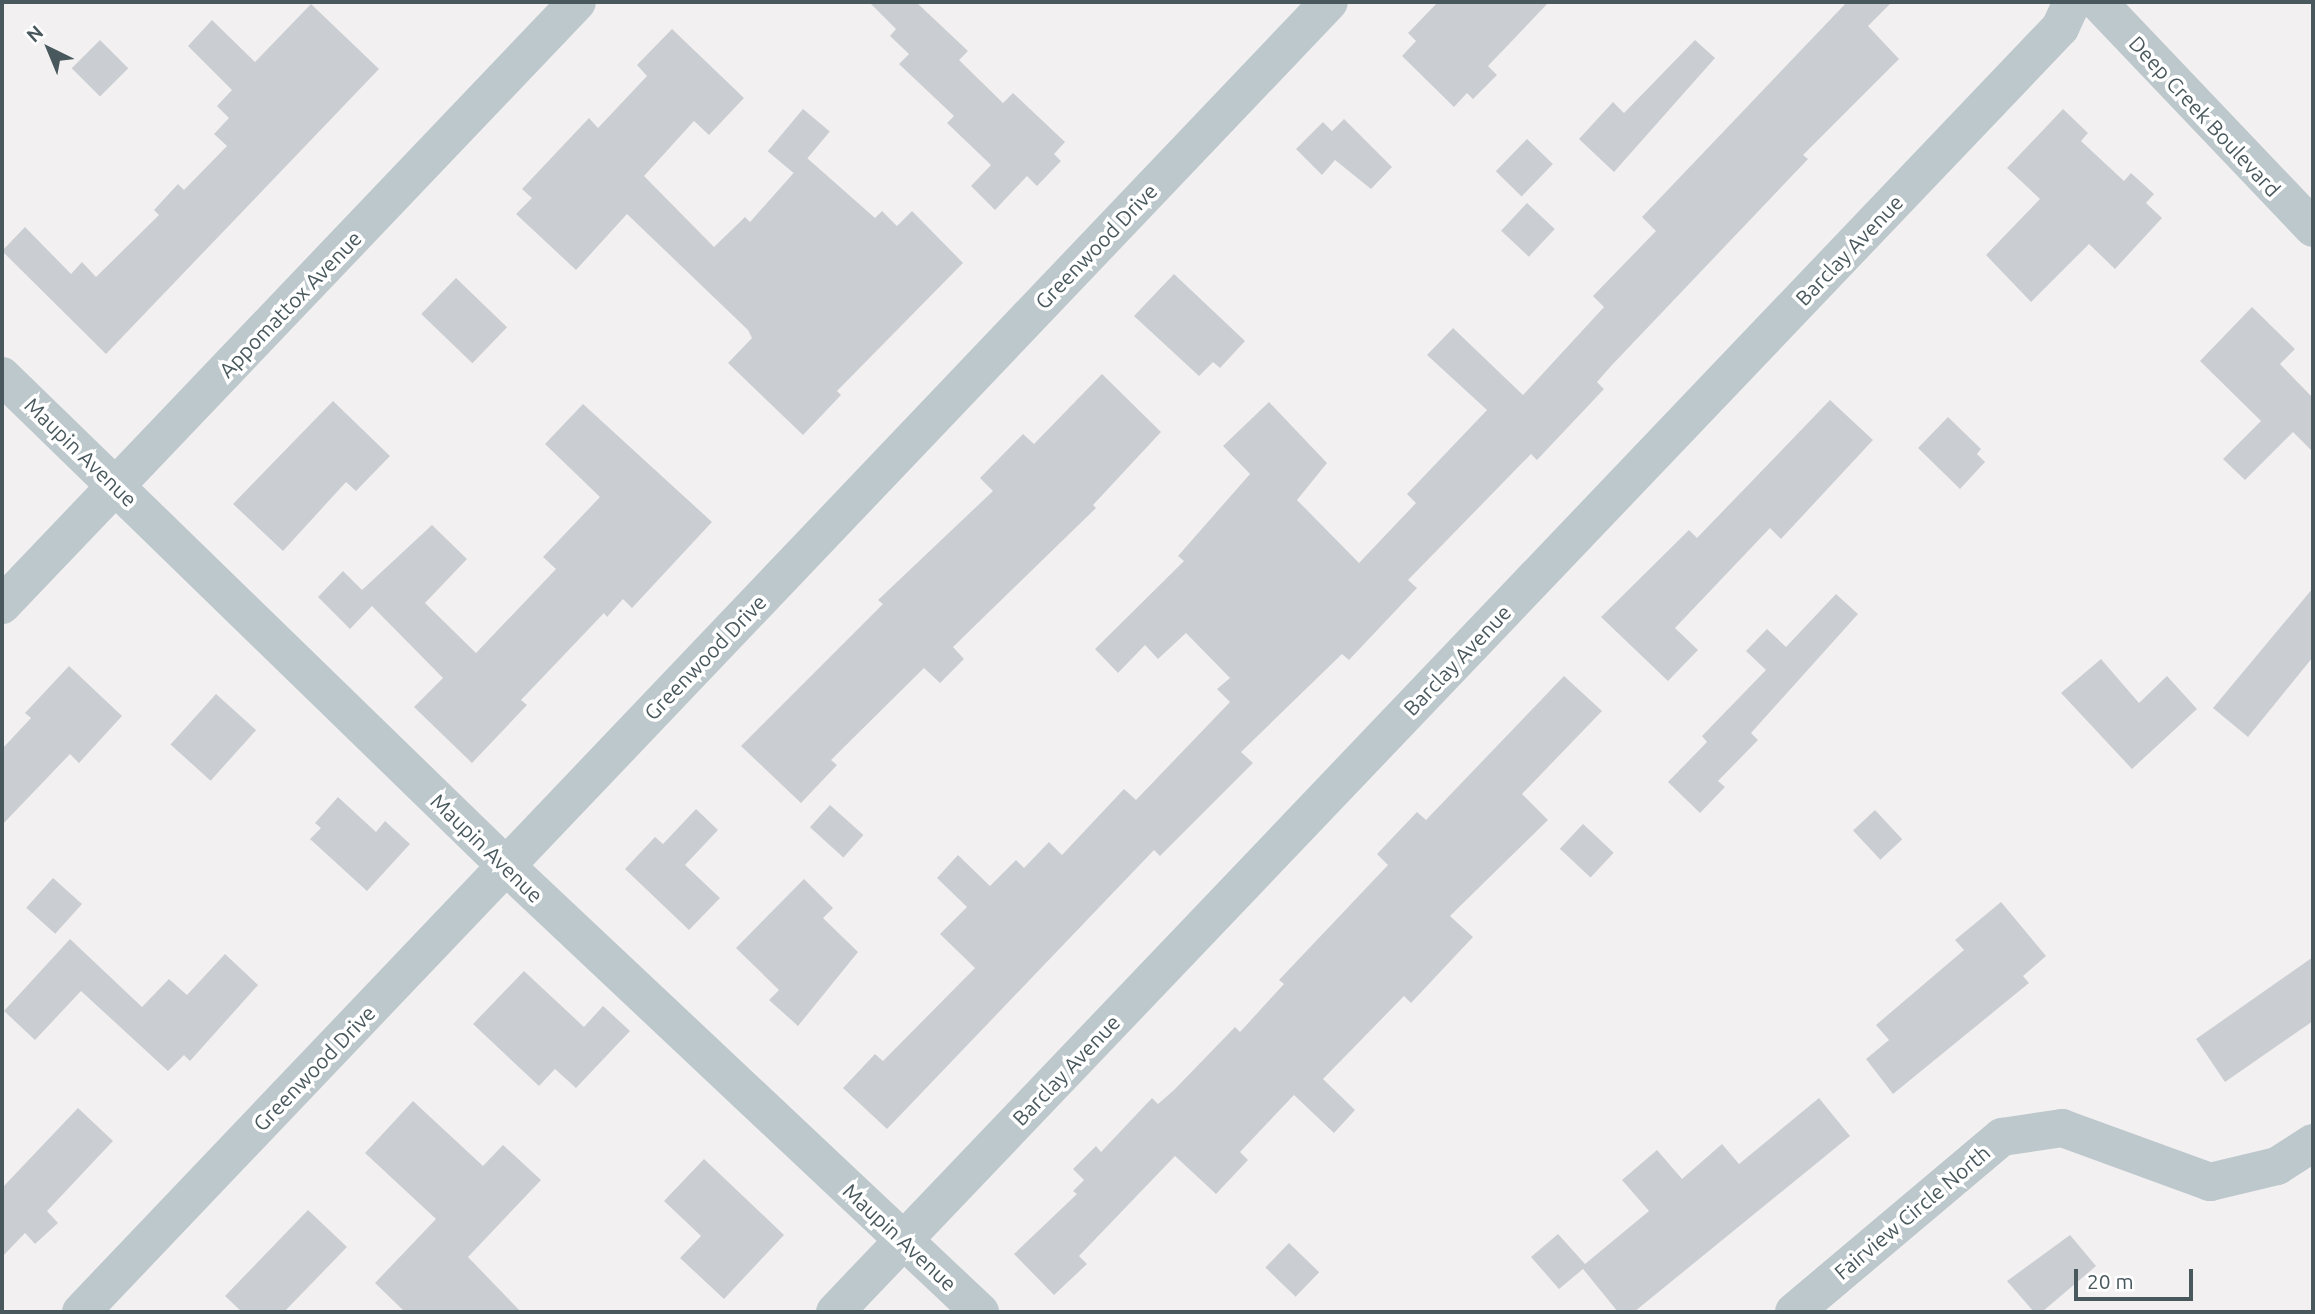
<!DOCTYPE html>
<html>
<head>
<meta charset="utf-8">
<style>
  body { margin:0 }
  #map { position:relative; width:2315px; height:1314px; overflow:hidden; background:#f3f0f1; font-family:Ubuntu,sans-serif }
  div>[style] { position:absolute }
  .building>* { inset:0; background:#caced2; transform-origin:0 0 }
  .minor>* { height:38px; margin:-19px; padding:0 19px; transform-origin:19px; border-radius:19px; background:#bdc8cc }
  span { translate:-50% -50%; white-space:nowrap; text-align:center; line-height:1.15; -webkit-text-stroke:7px #fff; paint-order:stroke }
  .street-label { font-size:21px; color:#49585d }
  .frame { position:absolute; inset:0; border:4px solid #49585d; pointer-events:none }
  .north { position:absolute; left:14px; top:14px; width:70px; height:70px; -webkit-text-stroke:5px #fff; paint-order:stroke; rotate:317deg; font-size:19px; font-weight:700; line-height:28px; text-align:center; color:#49585d }
  .north::after { content:''; display:block; margin:auto; width:24px; height:32px; background:#49585d; clip-path:polygon(50% 0,100% 100%,50% 72%,0 100%) }
  .scale { position:absolute; left:2074px; top:1269px; width:119px; height:32px; box-sizing:border-box; border:4px solid #49585d; border-top:0; padding-left:9px; font-size:21px; line-height:24px; white-space:nowrap; color:#49585d; -webkit-text-stroke:5px #fff; paint-order:stroke }
</style>
</head>
<body>
<div id="map">
  <div class="building">
    <i style="clip-path:polygon(869px 2px,916px 2px,968px 51px,959px 60px,1003px 103px,1013px 93px,1065px 142px,1054px 154px,1061px 161px,1037px 186px,1027px 176px,995px 210px,971px 186px,991px 165px,947px 123px,954px 116px,899px 64px,909px 54px,890px 36px,896px 29px)"></i>
    <i style="clip-path:polygon(1438px 2px,1549px 2px,1488px 66px,1497px 75px,1473px 99px,1467px 93px,1454px 107px,1402px 56px,1416px 41px,1408px 33px)"></i>
    <i style="clip-path:polygon(1847px 2px,1892px 2px,1868px 26px,1899px 59px,1803px 155px,1808px 159px,1612px 365px,1597px 382px,1604px 389px,1537px 460px,1531px 454px,1408px 580px,1417px 588px,1349px 660px,1342px 654px,1241px 752px,1253px 763px,1160px 856px,1154px 850px,887px 1129px,843px 1088px,875px 1054px,883px 1061px,975px 968px,940px 934px,967px 907px,937px 878px,958px 855px,990px 886px,1016px 860px,1024px 868px,1049px 842px,1062px 855px,1124px 789px,1136px 800px,1230px 702px,1217px 689px,1230px 678px,1186px 633px,1158px 659px,1145px 645px,1118px 673px,1095px 649px,1184px 561px,1178px 556px,1250px 474px,1223px 446px,1269px 402px,1327px 463px,1297px 500px,1359px 563px,1416px 503px,1407px 494px,1487px 410px,1427px 355px,1453px 328px,1523px 395px,1604px 307px,1593px 296px,1656px 231px,1642px 217px)"></i>
    <i style="clip-path:polygon(311px 4px,379px 69px,106px 354px,2px 251px,25px 227px,71px 274px,82px 262px,96px 277px,159px 215px,154px 210px,178px 184px,184px 190px,227px 146px,214px 134px,229px 118px,217px 106px,232px 90px,188px 46px,212px 20px,255px 62px)"></i>
    <i style="clip-path:polygon(672px 29px,744px 98px,709px 135px,694px 121px,644px 176px,714px 247px,745px 217px,750px 222px,807px 158px,875px 218px,882px 211px,897px 226px,912px 211px,963px 263px,837px 391px,841px 395px,803px 435px,728px 363px,752px 338px,748px 330px,627px 214px,576px 270px,516px 214px,532px 198px,522px 189px,589px 118px,598px 128px,647px 76px,637px 65px)"></i>
    <i style="left:100px;top:40px;width:40px;height:40px;rotate:45deg"></i>
    <i style="clip-path:polygon(1695px 40px,1715px 58px,1614px 172px,1579px 139px,1613px 102px,1624px 113px)"></i>
    <i style="left:803px;top:109px;width:35px;height:55px;rotate:40deg"></i>
    <i style="clip-path:polygon(2063px 109px,2088px 133px,2081px 141px,2124px 181px,2131px 173px,2154px 194px,2146px 203px,2162px 218px,2115px 269px,2089px 244px,2031px 302px,1986px 255px,2040px 199px,2007px 168px)"></i>
    <i style="clip-path:polygon(1344px 119px,1392px 167px,1371px 189px,1335px 160px,1322px 175px,1296px 149px,1323px 122px,1332px 131px)"></i>
    <i style="left:1527px;top:139px;width:36px;height:45px;rotate:44deg"></i>
    <i style="left:1527px;top:203px;width:38px;height:38px;rotate:43deg"></i>
    <i style="clip-path:polygon(1174px 274px,1245px 341px,1220px 368px,1213px 362px,1199px 376px,1134px 316px)"></i>
    <i style="left:456px;top:278px;width:71px;height:50px;rotate:44deg"></i>
    <i style="clip-path:polygon(2252px 307px,2295px 349px,2280px 364px,2313px 398px,2313px 452px,2293px 432px,2245px 480px,2223px 459px,2261px 421px,2200px 361px)"></i>
    <i style="clip-path:polygon(1102px 374px,1161px 432px,1093px 505px,1096px 508px,953px 647px,964px 659px,940px 683px,924px 668px,831px 760px,837px 765px,801px 803px,741px 746px,883px 604px,878px 600px,993px 491px,980px 478px,1023px 434px,1034px 444px)"></i>
    <i style="clip-path:polygon(1830px 400px,1873px 440px,1781px 539px,1770px 528px,1675px 628px,1698px 650px,1668px 681px,1601px 617px,1689px 530px,1697px 538px)"></i>
    <i style="clip-path:polygon(333px 401px,390px 456px,356px 491px,346px 482px,283px 551px,233px 504px)"></i>
    <i style="clip-path:polygon(583px 404px,712px 522px,632px 608px,623px 599px,607px 617px,604px 613px,521px 700px,527px 705px,472px 763px,414px 707px,443px 678px,372px 606px,350px 629px,318px 597px,343px 571px,362px 590px,432px 525px,467px 559px,425px 603px,476px 653px,556px 569px,543px 557px,600px 497px,545px 444px)"></i>
    <i style="clip-path:polygon(1948px 417px,1981px 449px,1977px 454px,1985px 462px,1960px 489px,1918px 448px)"></i>
    <i style="clip-path:polygon(2313px 588px,2313px 657px,2248px 737px,2213px 708px)"></i>
    <i style="clip-path:polygon(1836px 594px,1858px 614px,1751px 733px,1758px 740px,1718px 781px,1725px 787px,1700px 813px,1668px 782px,1707px 742px,1702px 736px,1766px 670px,1746px 651px,1767px 629px,1786px 647px)"></i>
    <i style="clip-path:polygon(2101px 659px,2139px 703px,2167px 676px,2197px 709px,2132px 769px,2061px 693px)"></i>
    <i style="clip-path:polygon(69px 666px,122px 716px,79px 763px,70px 754px,2px 825px,2px 749px,31px 718px,25px 713px)"></i>
    <i style="clip-path:polygon(1564px 676px,1602px 711px,1522px 794px,1548px 820px,1450px 916px,1473px 937px,1411px 1003px,1404px 996px,1323px 1079px,1355px 1110px,1334px 1133px,1294px 1095px,1240px 1152px,1248px 1160px,1216px 1194px,1175px 1156px,1079px 1256px,1087px 1264px,1054px 1295px,1014px 1254px,1077px 1194px,1073px 1191px,1084px 1180px,1073px 1169px,1096px 1146px,1101px 1152px,1152px 1098px,1158px 1104px,1174px 1090px,1235px 1027px,1240px 1032px,1284px 984px,1279px 980px,1388px 865px,1377px 854px,1417px 812px,1426px 820px)"></i>
    <i style="left:216px;top:694px;width:54px;height:68px;rotate:42deg"></i>
    <i style="clip-path:polygon(338px 797px,376px 832px,385px 821px,410px 844px,367px 891px,310px 839px,321px 828px,315px 823px)"></i>
    <i style="left:830px;top:805px;width:45px;height:30px;rotate:42deg"></i>
    <i style="clip-path:polygon(696px 809px,718px 830px,685px 865px,720px 898px,689px 930px,625px 869px,655px 837px,663px 844px)"></i>
    <i style="left:1875px;top:810px;width:40px;height:30px;rotate:47deg"></i>
    <i style="left:1583px;top:824px;width:42px;height:34px;rotate:43deg"></i>
    <i style="left:53px;top:878px;width:39px;height:40px;rotate:42deg"></i>
    <i style="clip-path:polygon(804px 879px,833px 908px,823px 918px,858px 952px,798px 1026px,769px 1000px,779px 990px,736px 948px)"></i>
    <i style="clip-path:polygon(2001px 902px,2046px 956px,2023px 976px,2029px 983px,1893px 1094px,1866px 1059px,1889px 1040px,1876px 1025px,1964px 950px,1955px 940px)"></i>
    <i style="clip-path:polygon(70px 939px,142px 1007px,169px 979px,187px 995px,225px 954px,258px 985px,190px 1061px,184px 1055px,168px 1071px,81px 991px,35px 1040px,4px 1011px)"></i>
    <i style="clip-path:polygon(2313px 957px,2313px 1021px,2225px 1082px,2196px 1039px)"></i>
    <i style="clip-path:polygon(524px 971px,584px 1027px,603px 1006px,630px 1031px,576px 1088px,555px 1069px,539px 1086px,473px 1024px)"></i>
    <i style="clip-path:polygon(1819px 1098px,1850px 1136px,1634px 1312px,1618px 1312px,1583px 1269px,1559px 1289px,1531px 1257px,1558px 1234px,1585px 1264px,1649px 1211px,1622px 1180px,1657px 1150px,1682px 1179px,1722px 1144px,1739px 1164px)"></i>
    <i style="clip-path:polygon(413px 1101px,483px 1166px,503px 1145px,541px 1180px,468px 1257px,521px 1312px,405px 1312px,375px 1283px,436px 1219px,365px 1153px)"></i>
    <i style="clip-path:polygon(78px 1108px,113px 1141px,47px 1211px,58px 1223px,35px 1244px,25px 1233px,2px 1257px,2px 1188px)"></i>
    <i style="clip-path:polygon(704px 1159px,784px 1235px,724px 1299px,680px 1258px,701px 1236px,664px 1201px)"></i>
    <i style="clip-path:polygon(308px 1210px,347px 1247px,284px 1312px,242px 1312px,225px 1296px)"></i>
    <i style="clip-path:polygon(2070px 1235px,2096px 1266px,2042px 1312px,2034px 1312px,2007px 1281px)"></i>
    <i style="left:1289px;top:1243px;width:42px;height:34px;rotate:44deg"></i>
  </div>
  <div class="minor">
    <i style="left:2098px;top:2px;width:312px;rotate:46.4deg"></i>
    <i style="left:2px;top:376px;width:703px;rotate:44.19deg"></i>
    <i style="left:506px;top:866px;width:651px;rotate:43.26deg"></i>
    <i style="left:2px;top:605px;width:833px;rotate:-46.36deg"></i>
    <i style="left:81px;top:1312px;width:1809px;rotate:-46.39deg"></i>
    <i style="left:835px;top:1312px;width:1775px;rotate:-46.35deg"></i>
    <i style="left:2060px;top:28px;width:29px;rotate:-65deg"></i>
    <i style="left:1794px;top:1312px;width:272px;rotate:-40.1deg"></i>
    <i style="left:2002px;top:1137px;width:61px;rotate:-8.5deg"></i>
    <i style="left:2062px;top:1128px;width:158px;rotate:20deg"></i>
    <i style="left:2210px;top:1182px;width:69px;rotate:-13.4deg"></i>
    <i style="left:2277px;top:1166px;width:43px;rotate:-32.6deg"></i>
  </div>
  <div class="street-label">
    <span style="left:2205px;top:116px;rotate:47deg">Deep Creek Boulevard</span>
    <span style="left:1096px;top:246px;rotate:-46deg">Greenwood Drive</span>
    <span style="left:1849px;top:250px;rotate:-46deg">Barclay Avenue</span>
    <span style="left:290px;top:304px;rotate:-46deg">Appomattox Avenue</span>
    <span style="left:81px;top:452px;rotate:44deg">Maupin Avenue</span>
    <span style="left:705px;top:657px;rotate:-46deg">Greenwood Drive</span>
    <span style="left:1457px;top:660px;rotate:-46deg">Barclay Avenue</span>
    <span style="left:487px;top:848px;rotate:44deg">Maupin Avenue</span>
    <span style="left:314px;top:1068px;rotate:-46deg">Greenwood Drive</span>
    <span style="left:1066px;top:1070px;rotate:-46deg">Barclay Avenue</span>
    <span style="left:1912px;top:1212px;rotate:-40deg">Fairview Circle North</span>
    <span style="left:900px;top:1237px;rotate:43deg">Maupin Avenue</span>
  </div>
  <div class="frame"></div>
  <div class="north">N</div>
  <div class="scale">20 m</div>
</div>
</body>
</html>
